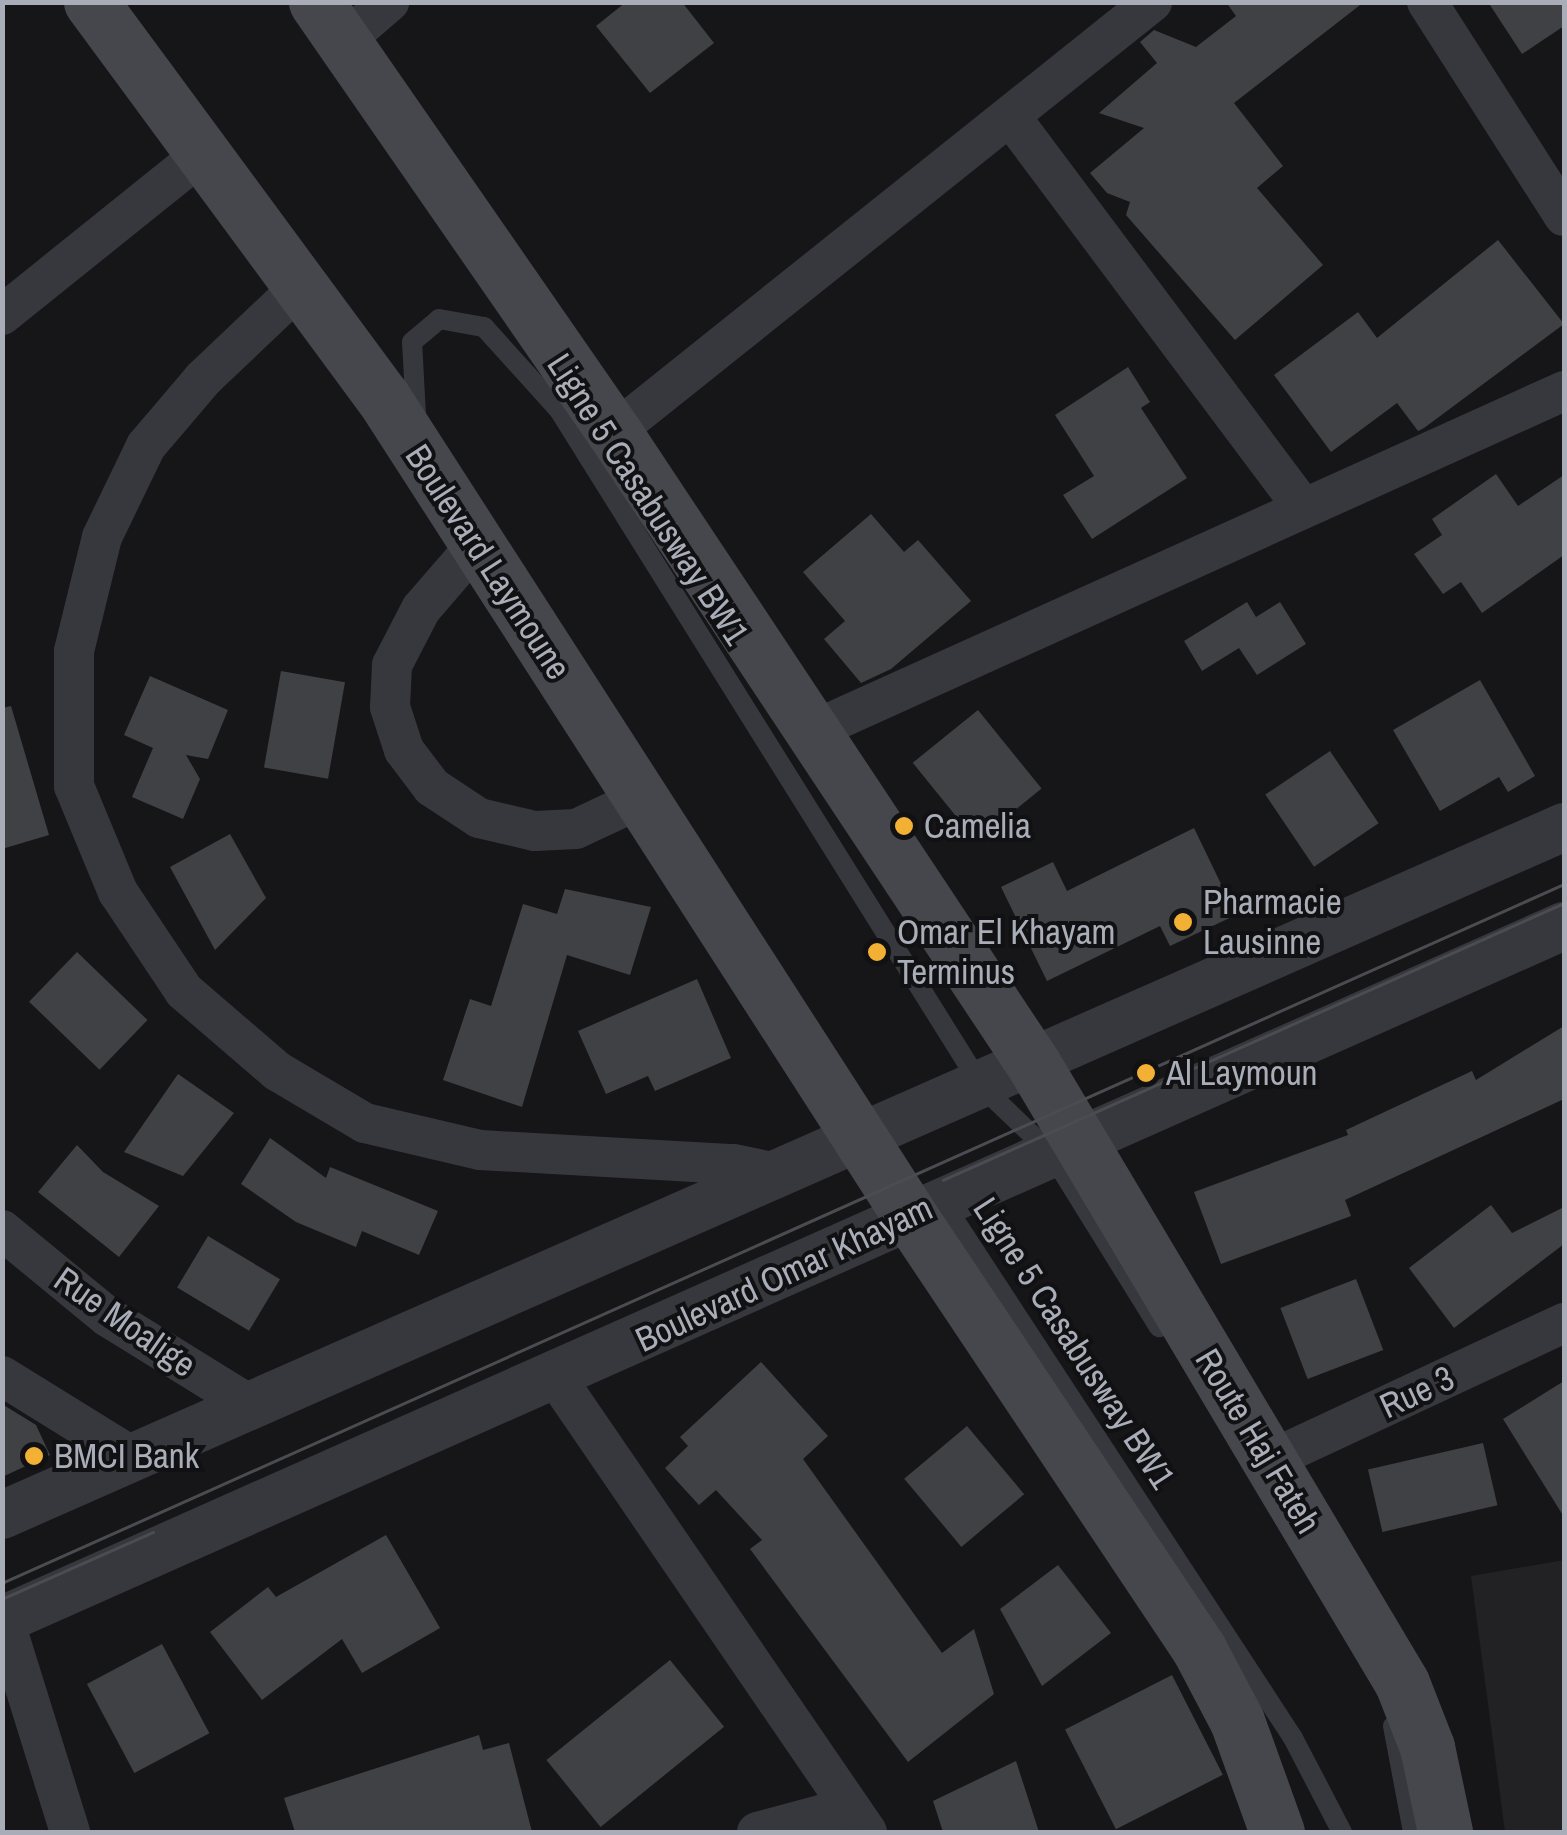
<!DOCTYPE html>
<html>
<head>
<meta charset="utf-8">
<style>
  body { margin:0 }
  #map { position:relative; width:1567px; height:1835px; overflow:hidden; background:#161618; font-family:"Archivo Narrow",sans-serif }
  div>[style] { position:absolute }
  .built>* { inset:0; background:#222225 }
  .building>* { inset:0; background:#404145; transform-origin:0 0 }
  .service>* { height:20px; margin:-10px; padding:0 10px; transform-origin:10px; border-radius:10px; background:#37383d }
  .minor>* { height:40px; margin:-20px; padding:0 20px; transform-origin:20px; border-radius:20px; background:#37383d }
  .tertiary>* { height:48px; margin:-24px; padding:0 24px; transform-origin:24px; border-radius:24px; background:#37383d }
  .secondary>* { height:55px; margin:-27.5px; padding:0 27.5px; transform-origin:27.5px; border-radius:27.5px; background:#45474d }
  .tram>* { height:2.5px; margin:-1.25px; padding:0 1.25px; transform-origin:1.25px; border-radius:1.25px; background:#4a4c52 }
  .dots>* { width:28px; height:28px; translate:-50% -50%; box-sizing:border-box; border:5px solid #111113; border-radius:50% }
  span { translate:-50% -50%; white-space:nowrap; text-align:center; line-height:1.15; -webkit-text-stroke:8px #111113; paint-order:stroke }
  .street-label { font-size:35px; color:#a8adb8 }
  .poi-label { font-size:35px; color:#a8adb8 }
  .left { translate:0 -50%; text-align:left }
  .frame { position:absolute; inset:0; border:5px solid #a8adb8; pointer-events:none }
</style>
</head>
<body>
<div id="map">
  <div class="built">
    <i style="clip-path:polygon(1564px 1560px,1564px 1832px,1505px 1832px,1471px 1576px)"></i>
  </div>
  <div class="building">
    <i style="clip-path:polygon(626px 2px,682px 2px,714px 43px,650px 93px,596px 26px)"></i>
    <i style="clip-path:polygon(1226px 2px,1364px 2px,1234px 103px,1283px 166px,1257px 188px,1323px 265px,1235px 340px,1126px 215px,1130px 202px,1107px 193px,1090px 173px,1144px 128px,1099px 113px,1157px 63px,1140px 42px,1154px 30px,1196px 47px,1236px 16px)"></i>
    <i style="clip-path:polygon(1488px 2px,1564px 2px,1564px 26px,1522px 54px)"></i>
    <i style="clip-path:polygon(1498px 240px,1564px 324px,1424px 428px,1418px 431px,1397px 403px,1331px 452px,1274px 375px,1358px 312px,1377px 338px)"></i>
    <i style="clip-path:polygon(1128px 367px,1150px 402px,1141px 408px,1187px 478px,1092px 539px,1063px 495px,1094px 476px,1055px 415px)"></i>
    <i style="clip-path:polygon(1496px 474px,1518px 506px,1564px 475px,1564px 555px,1482px 613px,1461px 582px,1443px 594px,1414px 554px,1442px 535px,1432px 519px)"></i>
    <i style="clip-path:polygon(871px 514px,904px 552px,918px 540px,971px 601px,891px 669px,861px 683px,824px 639px,845px 621px,803px 572px)"></i>
    <i style="clip-path:polygon(1247px 602px,1256px 617px,1280px 602px,1306px 644px,1257px 675px,1239px 648px,1202px 671px,1184px 641px)"></i>
    <i style="left:281px;top:671px;width:65px;height:98px;rotate:10deg"></i>
    <i style="clip-path:polygon(150px 676px,228px 710px,208px 759px,186px 755px,200px 779px,183px 819px,132px 797px,153px 748px,124px 735px)"></i>
    <i style="clip-path:polygon(1480px 680px,1535px 776px,1508px 792px,1499px 777px,1440px 811px,1393px 730px)"></i>
    <i style="clip-path:polygon(11px 706px,49px 835px,2px 849px,2px 708px)"></i>
    <i style="left:978px;top:710px;width:101px;height:84px;rotate:51deg"></i>
    <i style="left:1330px;top:751px;width:87px;height:78px;rotate:56deg"></i>
    <i style="clip-path:polygon(1194px 828px,1236px 915px,1170px 946px,1160px 926px,1047px 981px,1001px 887px,1053px 862px,1067px 891px)"></i>
    <i style="clip-path:polygon(230px 834px,266px 898px,215px 950px,170px 867px)"></i>
    <i style="clip-path:polygon(565px 889px,651px 907px,630px 975px,567px 955px,522px 1107px,443px 1080px,470px 999px,491px 1006px,523px 904px,557px 914px)"></i>
    <i style="left:77px;top:952px;width:98px;height:69px;rotate:44deg"></i>
    <i style="clip-path:polygon(697px 979px,731px 1058px,655px 1091px,648px 1076px,606px 1094px,578px 1031px)"></i>
    <i style="clip-path:polygon(1564px 1026px,1564px 1099px,1345px 1200px,1351px 1216px,1221px 1264px,1194px 1192px,1348px 1135px,1346px 1130px,1472px 1071px,1476px 1080px)"></i>
    <i style="clip-path:polygon(178px 1074px,234px 1113px,183px 1176px,124px 1152px)"></i>
    <i style="clip-path:polygon(270px 1138px,326px 1178px,330px 1167px,438px 1211px,419px 1255px,362px 1231px,356px 1247px,296px 1222px,241px 1184px)"></i>
    <i style="clip-path:polygon(77px 1145px,103px 1172px,159px 1206px,119px 1257px,38px 1192px)"></i>
    <i style="clip-path:polygon(1491px 1205px,1512px 1233px,1564px 1207px,1564px 1244px,1454px 1328px,1409px 1268px)"></i>
    <i style="left:208px;top:1236px;width:84px;height:60px;rotate:31deg"></i>
    <i style="left:1356px;top:1279px;width:76px;height:81px;rotate:69deg"></i>
    <i style="clip-path:polygon(761px 1362px,828px 1436px,803px 1459px,942px 1653px,974px 1629px,994px 1694px,908px 1762px,750px 1549px,762px 1540px,716px 1490px,699px 1505px,665px 1468px,688px 1446px,680px 1437px)"></i>
    <i style="clip-path:polygon(1564px 1381px,1564px 1517px,1503px 1419px)"></i>
    <i style="clip-path:polygon(2px 1404px,36px 1425px,50px 1455px,2px 1477px)"></i>
    <i style="left:967px;top:1426px;width:89px;height:82px;rotate:50deg"></i>
    <i style="left:1483px;top:1443px;width:64px;height:118px;rotate:77deg"></i>
    <i style="clip-path:polygon(386px 1535px,440px 1628px,362px 1673px,342px 1639px,262px 1700px,210px 1632px,268px 1587px,276px 1597px)"></i>
    <i style="clip-path:polygon(1058px 1565px,1111px 1633px,1042px 1686px,1000px 1609px)"></i>
    <i style="left:162px;top:1644px;width:101px;height:85px;rotate:62deg"></i>
    <i style="left:670px;top:1660px;width:86px;height:159px;rotate:51deg"></i>
    <i style="left:1172px;top:1675px;width:112px;height:120px;rotate:63deg"></i>
    <i style="clip-path:polygon(479px 1735px,483px 1750px,509px 1743px,532px 1832px,295px 1832px,284px 1798px)"></i>
    <i style="clip-path:polygon(1016px 1761px,1039px 1832px,943px 1832px,933px 1801px)"></i>
  </div>
  <div class="service">
    <i style="left:416px;top:415px;width:73px;rotate:-93.1deg"></i>
    <i style="left:412px;top:342px;width:35px;rotate:-40deg"></i>
    <i style="left:439px;top:319px;width:46px;rotate:10.1deg"></i>
    <i style="left:484px;top:327px;width:112px;rotate:47.9deg"></i>
    <i style="left:559px;top:410px;width:798px;rotate:58deg"></i>
    <i style="left:982px;top:1087px;width:95px;rotate:43.7deg"></i>
    <i style="left:1051px;top:1153px;width:205px;rotate:58.2deg"></i>
    <i style="left:942px;top:1201px;width:642px;rotate:56.83deg"></i>
    <i style="left:1293px;top:1738px;width:106px;rotate:62.5deg"></i>
    <i style="left:1393px;top:1726px;width:108px;rotate:79.3deg"></i>
  </div>
  <div class="minor">
    <i style="left:1427px;top:2px;width:254px;rotate:57.4deg"></i>
    <i style="left:344px;top:41px;width:60px;rotate:-40.9deg"></i>
    <i style="left:1010px;top:116px;width:486px;rotate:53.2deg"></i>
    <i style="left:302px;top:285px;width:137px;rotate:136.5deg"></i>
    <i style="left:203px;top:379px;width:88px;rotate:130.4deg"></i>
    <i style="left:146px;top:446px;width:101px;rotate:115.8deg"></i>
    <i style="left:102px;top:537px;width:117px;rotate:103.8deg"></i>
    <i style="left:74px;top:651px;width:135px;rotate:90deg"></i>
    <i style="left:74px;top:786px;width:115px;rotate:67.5deg"></i>
    <i style="left:118px;top:892px;width:119px;rotate:56.3deg"></i>
    <i style="left:184px;top:991px;width:123px;rotate:40.7deg"></i>
    <i style="left:277px;top:1071px;width:102px;rotate:30.6deg"></i>
    <i style="left:365px;top:1123px;width:118px;rotate:13.2deg"></i>
    <i style="left:480px;top:1150px;width:254px;rotate:3.2deg"></i>
    <i style="left:734px;top:1164px;width:44px;rotate:11.8deg"></i>
    <i style="left:2px;top:315px;width:260px;rotate:-38.8deg"></i>
    <i style="left:614px;top:432px;width:689px;rotate:-38.63deg"></i>
    <i style="left:478px;top:543px;width:87px;rotate:130.8deg"></i>
    <i style="left:421px;top:609px;width:63px;rotate:117.4deg"></i>
    <i style="left:392px;top:665px;width:42px;rotate:92.7deg"></i>
    <i style="left:390px;top:707px;width:45px;rotate:72deg"></i>
    <i style="left:404px;top:750px;width:46px;rotate:52.9deg"></i>
    <i style="left:432px;top:787px;width:56px;rotate:33.4deg"></i>
    <i style="left:479px;top:818px;width:57px;rotate:13.1deg"></i>
    <i style="left:535px;top:831px;width:41px;rotate:-2.8deg"></i>
    <i style="left:576px;top:829px;width:71px;rotate:-25.1deg"></i>
    <i style="left:812px;top:731px;width:825px;rotate:-24.33deg"></i>
    <i style="left:2px;top:1230px;width:137px;rotate:39.4deg"></i>
    <i style="left:108px;top:1317px;width:171px;rotate:31.8deg"></i>
    <i style="left:2px;top:1376px;width:152px;rotate:31.8deg"></i>
    <i style="left:557px;top:1379px;width:549px;rotate:55.62deg"></i>
    <i style="left:1270px;top:1460px;width:324px;rotate:-25deg"></i>
    <i style="left:4px;top:1620px;width:222px;rotate:72.7deg"></i>
    <i style="left:757px;top:1832px;width:96px;rotate:-15deg"></i>
  </div>
  <div class="tertiary">
    <i style="left:2px;top:1515px;width:1707px;rotate:-23.77deg"></i>
    <i style="left:2px;top:1620px;width:1709px;rotate:-23.96deg"></i>
  </div>
  <div class="secondary">
    <i style="left:91px;top:2px;width:490px;rotate:53.6deg"></i>
    <i style="left:382px;top:396px;width:975px;rotate:57.22deg"></i>
    <i style="left:910px;top:1216px;width:521px;rotate:56.28deg"></i>
    <i style="left:1199px;top:1649px;width:81px;rotate:62.2deg"></i>
    <i style="left:1237px;top:1721px;width:118px;rotate:70.2deg"></i>
    <i style="left:316px;top:2px;width:523px;rotate:55.28deg"></i>
    <i style="left:614px;top:432px;width:760px;rotate:56.44deg"></i>
    <i style="left:1034px;top:1065px;width:719px;rotate:59.23deg"></i>
    <i style="left:1402px;top:1683px;width:69px;rotate:68.7deg"></i>
    <i style="left:1427px;top:1747px;width:87px;rotate:78deg"></i>
  </div>
  <div class="tram">
    <i style="left:943px;top:1180px;width:680px;rotate:-24.04deg"></i>
    <i style="left:2px;top:1583px;width:1711px;rotate:-24.11deg"></i>
    <i style="left:2px;top:1599px;width:165px;rotate:-23.9deg"></i>
  </div>
  <div class="dots">
    <i style="left:904px;top:826px;background:#f2b134"></i>
    <i style="left:1183px;top:922px;background:#f2b134"></i>
    <i style="left:877px;top:952px;background:#f2b134"></i>
    <i style="left:1146px;top:1073px;background:#f2b134"></i>
    <i style="left:34px;top:1456px;background:#f2b134"></i>
  </div>
  <div class="street-label">
    <span style="left:648px;top:499px;rotate:57deg">Ligne 5 Casabusway BW1</span>
    <span style="left:488px;top:562px;rotate:57deg">Boulevard Laymoune</span>
    <span style="left:784px;top:1274px;rotate:-25deg">Boulevard Omar Khayam</span>
    <span style="left:125px;top:1322px;rotate:35deg">Rue Moalige</span>
    <span style="left:1074px;top:1343px;rotate:57deg">Ligne 5 Casabusway BW1</span>
    <span style="left:1417px;top:1392px;rotate:-25deg">Rue 3</span>
    <span style="left:1258px;top:1441px;rotate:59deg">Route Haj Fateh</span>
  </div>
  <div class="poi-label">
    <span class="left" style="left:924px;top:826px">Camelia</span>
    <span class="left" style="left:1203px;top:922px">Pharmacie<br>Lausinne</span>
    <span class="left" style="left:897px;top:952px">Omar El Khayam<br>Terminus</span>
    <span class="left" style="left:1166px;top:1073px">Al Laymoun</span>
    <span class="left" style="left:54px;top:1456px">BMCI Bank</span>
  </div>
  <div class="frame"></div>
</div>
</body>
</html>
